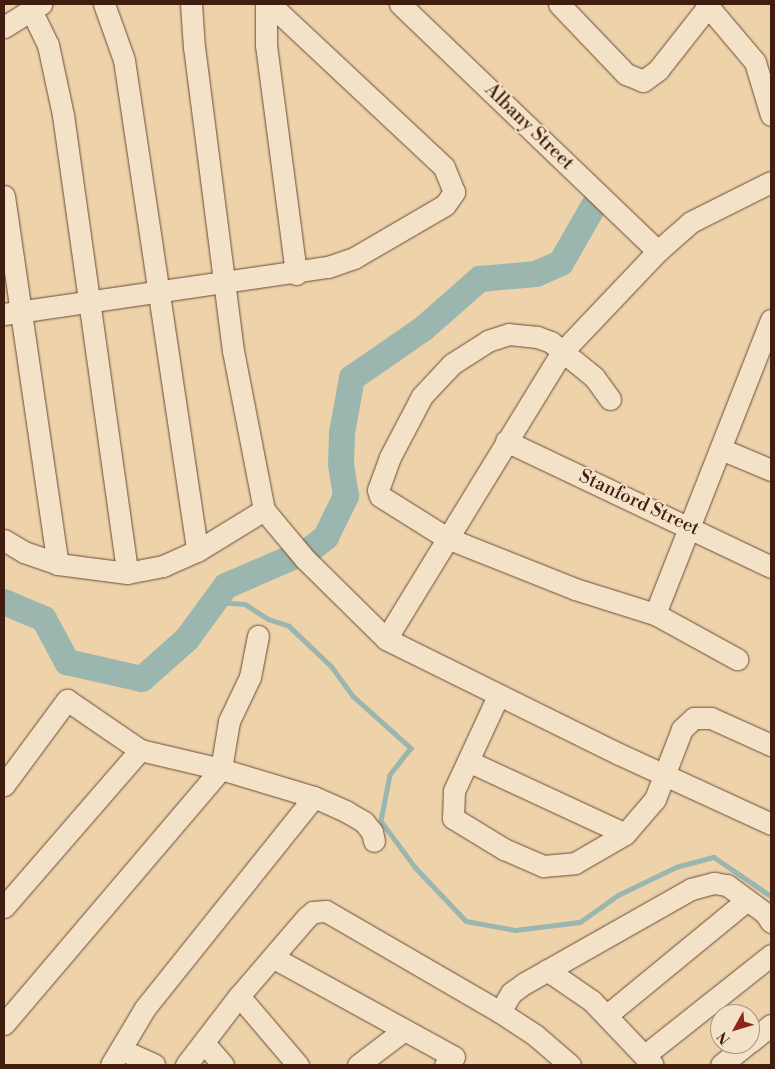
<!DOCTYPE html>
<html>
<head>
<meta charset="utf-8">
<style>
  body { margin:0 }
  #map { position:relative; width:775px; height:1069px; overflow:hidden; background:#eed2aa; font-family:"Libre Bodoni",serif }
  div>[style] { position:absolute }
  .stream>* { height:4.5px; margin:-2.25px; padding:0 2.25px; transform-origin:2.25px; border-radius:2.25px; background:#9bb6af }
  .river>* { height:26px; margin:-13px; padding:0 13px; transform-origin:13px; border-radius:13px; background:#9bb6af }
  .roads { filter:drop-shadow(0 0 1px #6c4a36) drop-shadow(0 0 1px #6c4a36) }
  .minor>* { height:21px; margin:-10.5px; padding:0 10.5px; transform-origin:10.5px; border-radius:10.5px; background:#f4e2c8 }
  span { translate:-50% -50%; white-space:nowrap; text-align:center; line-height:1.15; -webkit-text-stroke:4px #f4e2c8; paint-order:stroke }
  .street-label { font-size:19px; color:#401d0f }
  .frame { position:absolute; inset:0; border:5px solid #401d0f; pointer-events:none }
  .north { position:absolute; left:710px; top:1004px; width:50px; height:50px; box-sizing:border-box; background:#f4e2c8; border:1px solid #ac937e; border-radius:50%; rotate:231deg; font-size:14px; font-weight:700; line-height:20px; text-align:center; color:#401d0f }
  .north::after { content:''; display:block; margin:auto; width:18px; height:22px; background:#8f2418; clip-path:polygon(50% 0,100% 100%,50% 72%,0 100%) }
</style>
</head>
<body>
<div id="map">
  <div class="stream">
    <i style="left:216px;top:602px;width:29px;rotate:4deg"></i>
    <i style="left:245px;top:604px;width:27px;rotate:33deg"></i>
    <i style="left:268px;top:619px;width:22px;rotate:18deg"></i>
    <i style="left:289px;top:626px;width:59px;rotate:43.6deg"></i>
    <i style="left:332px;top:667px;width:36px;rotate:54deg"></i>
    <i style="left:353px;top:696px;width:78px;rotate:41.9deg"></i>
    <i style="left:411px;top:748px;width:34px;rotate:128deg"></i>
    <i style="left:390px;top:775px;width:47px;rotate:101.1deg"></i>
    <i style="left:381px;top:821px;width:57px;rotate:53.5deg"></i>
    <i style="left:415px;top:867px;width:74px;rotate:46.6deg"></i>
    <i style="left:466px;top:921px;width:50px;rotate:10.4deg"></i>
    <i style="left:515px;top:930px;width:65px;rotate:-7deg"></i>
    <i style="left:580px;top:922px;width:47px;rotate:-35.4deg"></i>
    <i style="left:618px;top:895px;width:64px;rotate:-25.8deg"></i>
    <i style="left:676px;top:867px;width:39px;rotate:-15deg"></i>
    <i style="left:714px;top:857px;width:69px;rotate:34.4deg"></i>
  </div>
  <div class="river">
    <i style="left:312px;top:548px;width:18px;rotate:-38deg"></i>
    <i style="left:326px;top:537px;width:46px;rotate:-64deg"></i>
    <i style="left:346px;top:496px;width:32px;rotate:-99deg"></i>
    <i style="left:341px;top:464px;width:31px;rotate:-88deg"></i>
    <i style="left:342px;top:433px;width:56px;rotate:-79.7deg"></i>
    <i style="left:352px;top:378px;width:86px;rotate:-34.6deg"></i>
    <i style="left:423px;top:329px;width:76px;rotate:-41.3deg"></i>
    <i style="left:480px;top:279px;width:56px;rotate:-5.1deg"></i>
    <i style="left:536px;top:274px;width:27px;rotate:-24deg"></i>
    <i style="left:561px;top:263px;width:70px;rotate:-60.2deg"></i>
    <i style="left:4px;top:602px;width:43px;rotate:23deg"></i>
    <i style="left:44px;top:619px;width:49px;rotate:61.9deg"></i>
    <i style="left:67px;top:662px;width:77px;rotate:12.8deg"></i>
    <i style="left:142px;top:679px;width:60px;rotate:-41.6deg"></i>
    <i style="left:187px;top:639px;width:66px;rotate:-53.7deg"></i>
    <i style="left:226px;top:586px;width:75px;rotate:-23.5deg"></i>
  </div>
  <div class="roads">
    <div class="minor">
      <i style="left:104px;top:4px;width:59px;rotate:70.3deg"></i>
      <i style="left:124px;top:60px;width:496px;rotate:81.5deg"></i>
      <i style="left:266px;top:4px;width:41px;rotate:90deg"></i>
      <i style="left:266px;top:45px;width:231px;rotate:82.5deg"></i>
      <i style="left:400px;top:4px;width:357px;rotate:43.8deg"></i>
      <i style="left:559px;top:4px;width:97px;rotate:46.3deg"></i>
      <i style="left:626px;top:74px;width:18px;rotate:22deg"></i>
      <i style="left:643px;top:81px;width:19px;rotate:-36deg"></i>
      <i style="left:658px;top:70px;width:84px;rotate:-51.8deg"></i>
      <i style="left:706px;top:4px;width:76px;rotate:49.8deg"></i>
      <i style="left:755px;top:62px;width:55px;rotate:73.2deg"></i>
      <i style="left:31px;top:10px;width:39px;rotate:64deg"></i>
      <i style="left:48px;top:45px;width:72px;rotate:77.9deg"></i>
      <i style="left:63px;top:115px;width:462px;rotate:82deg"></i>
      <i style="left:4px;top:27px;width:44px;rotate:-31.9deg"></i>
      <i style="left:4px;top:196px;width:372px;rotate:81.7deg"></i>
      <i style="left:4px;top:314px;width:327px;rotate:-8.3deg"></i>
      <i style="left:328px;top:267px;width:28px;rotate:-19deg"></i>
      <i style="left:354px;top:258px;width:105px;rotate:-30.2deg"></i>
      <i style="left:445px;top:205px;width:16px;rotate:-55deg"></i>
      <i style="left:454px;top:192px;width:27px;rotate:-112deg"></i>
      <i style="left:444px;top:167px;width:238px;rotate:-136.9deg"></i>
      <i style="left:610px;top:399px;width:27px;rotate:-126deg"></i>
      <i style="left:594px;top:377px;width:55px;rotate:-140.9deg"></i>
      <i style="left:551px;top:342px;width:15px;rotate:-160deg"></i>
      <i style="left:537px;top:337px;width:28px;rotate:-174deg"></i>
      <i style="left:509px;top:334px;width:22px;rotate:162deg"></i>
      <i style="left:488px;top:341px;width:43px;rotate:147.4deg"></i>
      <i style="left:452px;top:364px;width:44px;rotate:133.2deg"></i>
      <i style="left:422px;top:396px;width:69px;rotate:117.7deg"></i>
      <i style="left:390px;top:457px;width:35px;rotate:110deg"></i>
      <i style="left:378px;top:490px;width:6px;rotate:72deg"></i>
      <i style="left:380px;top:496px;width:79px;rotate:32.1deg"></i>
      <i style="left:447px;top:538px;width:138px;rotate:21.7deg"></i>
      <i style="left:575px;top:589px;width:84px;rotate:17.4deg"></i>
      <i style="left:655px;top:614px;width:94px;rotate:28.8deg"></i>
      <i style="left:506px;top:441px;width:293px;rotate:25.4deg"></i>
      <i style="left:721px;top:449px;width:54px;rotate:22.8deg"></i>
      <i style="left:264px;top:510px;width:64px;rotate:50.1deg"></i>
      <i style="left:305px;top:559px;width:114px;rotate:44.6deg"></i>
      <i style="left:386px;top:639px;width:260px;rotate:26.3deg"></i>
      <i style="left:619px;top:754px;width:167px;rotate:24.7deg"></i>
      <i style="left:4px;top:540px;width:23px;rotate:31deg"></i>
      <i style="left:24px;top:552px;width:36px;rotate:19deg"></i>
      <i style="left:58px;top:564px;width:70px;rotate:7.4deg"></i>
      <i style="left:127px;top:573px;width:37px;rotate:-11deg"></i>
      <i style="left:163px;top:566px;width:37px;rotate:-24deg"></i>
      <i style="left:197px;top:551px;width:79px;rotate:-31.5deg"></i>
      <i style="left:264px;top:510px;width:162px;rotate:-101deg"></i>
      <i style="left:233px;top:351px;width:305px;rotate:-97.3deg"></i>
      <i style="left:194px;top:48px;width:44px;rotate:-93.9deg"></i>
      <i style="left:655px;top:614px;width:316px;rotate:-68.5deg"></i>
      <i style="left:386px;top:639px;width:337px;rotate:-58.5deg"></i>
      <i style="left:562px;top:352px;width:139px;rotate:-46.5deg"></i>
      <i style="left:658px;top:251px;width:44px;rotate:-41.3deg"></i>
      <i style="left:691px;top:222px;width:89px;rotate:-26.6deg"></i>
      <i style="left:498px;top:696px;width:105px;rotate:114.9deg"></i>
      <i style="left:454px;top:791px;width:27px;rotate:92deg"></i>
      <i style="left:453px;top:818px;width:60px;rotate:31.3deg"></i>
      <i style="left:504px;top:849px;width:43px;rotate:23.6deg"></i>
      <i style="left:543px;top:866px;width:32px;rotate:-5deg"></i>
      <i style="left:575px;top:863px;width:58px;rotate:-30.1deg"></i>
      <i style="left:625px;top:834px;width:46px;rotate:-49.4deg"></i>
      <i style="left:655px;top:799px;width:75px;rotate:-68.9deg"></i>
      <i style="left:682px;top:729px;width:16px;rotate:-43deg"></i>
      <i style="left:694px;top:718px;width:17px"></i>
      <i style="left:711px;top:718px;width:66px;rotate:24.2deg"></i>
      <i style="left:468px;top:761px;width:173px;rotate:24.9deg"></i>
      <i style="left:4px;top:785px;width:106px;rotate:-53.5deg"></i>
      <i style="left:67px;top:700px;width:88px;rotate:34.4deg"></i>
      <i style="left:140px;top:750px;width:83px;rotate:13.2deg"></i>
      <i style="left:221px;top:769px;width:97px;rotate:16.8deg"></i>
      <i style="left:314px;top:797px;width:36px;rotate:24deg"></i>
      <i style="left:347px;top:812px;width:20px;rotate:30deg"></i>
      <i style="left:364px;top:822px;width:13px;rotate:51deg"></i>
      <i style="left:372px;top:832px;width:9px;rotate:77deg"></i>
      <i style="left:4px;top:907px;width:208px;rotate:-49.1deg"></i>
      <i style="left:274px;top:958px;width:205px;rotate:28.8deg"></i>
      <i style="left:454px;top:1057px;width:12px;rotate:138deg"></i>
      <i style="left:547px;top:970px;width:55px;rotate:34.6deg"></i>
      <i style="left:592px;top:1001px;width:88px;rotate:46.4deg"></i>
      <i style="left:239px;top:996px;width:91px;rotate:49.5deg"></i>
      <i style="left:500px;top:1012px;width:22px;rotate:-60deg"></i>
      <i style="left:511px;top:993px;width:17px;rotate:-36deg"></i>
      <i style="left:525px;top:983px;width:191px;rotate:-29.5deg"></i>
      <i style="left:691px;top:889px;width:24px;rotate:-15deg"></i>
      <i style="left:714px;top:883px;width:13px;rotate:9deg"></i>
      <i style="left:727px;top:885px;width:47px;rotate:36.4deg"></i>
      <i style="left:765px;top:913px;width:11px;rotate:56deg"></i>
      <i style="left:607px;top:1015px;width:181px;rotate:-39.4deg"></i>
      <i style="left:4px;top:1024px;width:335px;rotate:-49.6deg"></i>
      <i style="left:221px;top:769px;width:49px;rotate:-80.5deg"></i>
      <i style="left:229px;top:721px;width:49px;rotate:-64.5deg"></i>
      <i style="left:250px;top:677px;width:42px;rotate:-79deg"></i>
      <i style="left:750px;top:1042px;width:27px;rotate:-39deg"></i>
      <i style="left:204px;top:1043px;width:29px;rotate:49deg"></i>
      <i style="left:122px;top:1050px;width:35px;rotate:24deg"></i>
      <i style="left:645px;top:1055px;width:161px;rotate:-38.4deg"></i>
      <i style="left:111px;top:1065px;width:66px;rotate:-59.2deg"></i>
      <i style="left:145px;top:1008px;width:270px;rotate:-51.3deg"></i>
      <i style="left:186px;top:1065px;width:87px;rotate:-52.5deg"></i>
      <i style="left:239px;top:996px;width:104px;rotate:-49.3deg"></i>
      <i style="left:307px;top:917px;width:8px;rotate:-40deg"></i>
      <i style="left:313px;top:912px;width:13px;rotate:-4deg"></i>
      <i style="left:326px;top:911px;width:201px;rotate:30.1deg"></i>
      <i style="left:500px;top:1012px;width:42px;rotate:33.3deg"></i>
      <i style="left:535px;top:1035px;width:46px;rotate:40.6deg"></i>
      <i style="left:358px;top:1065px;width:56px;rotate:-37.1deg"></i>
      <i style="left:721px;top:1065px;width:33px;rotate:-39deg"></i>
    </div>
  </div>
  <div class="street-label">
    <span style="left:529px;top:127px;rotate:44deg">Albany Street</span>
    <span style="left:639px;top:503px;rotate:25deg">Stanford Street</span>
  </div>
  <div class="frame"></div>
  <div class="north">N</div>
</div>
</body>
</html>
